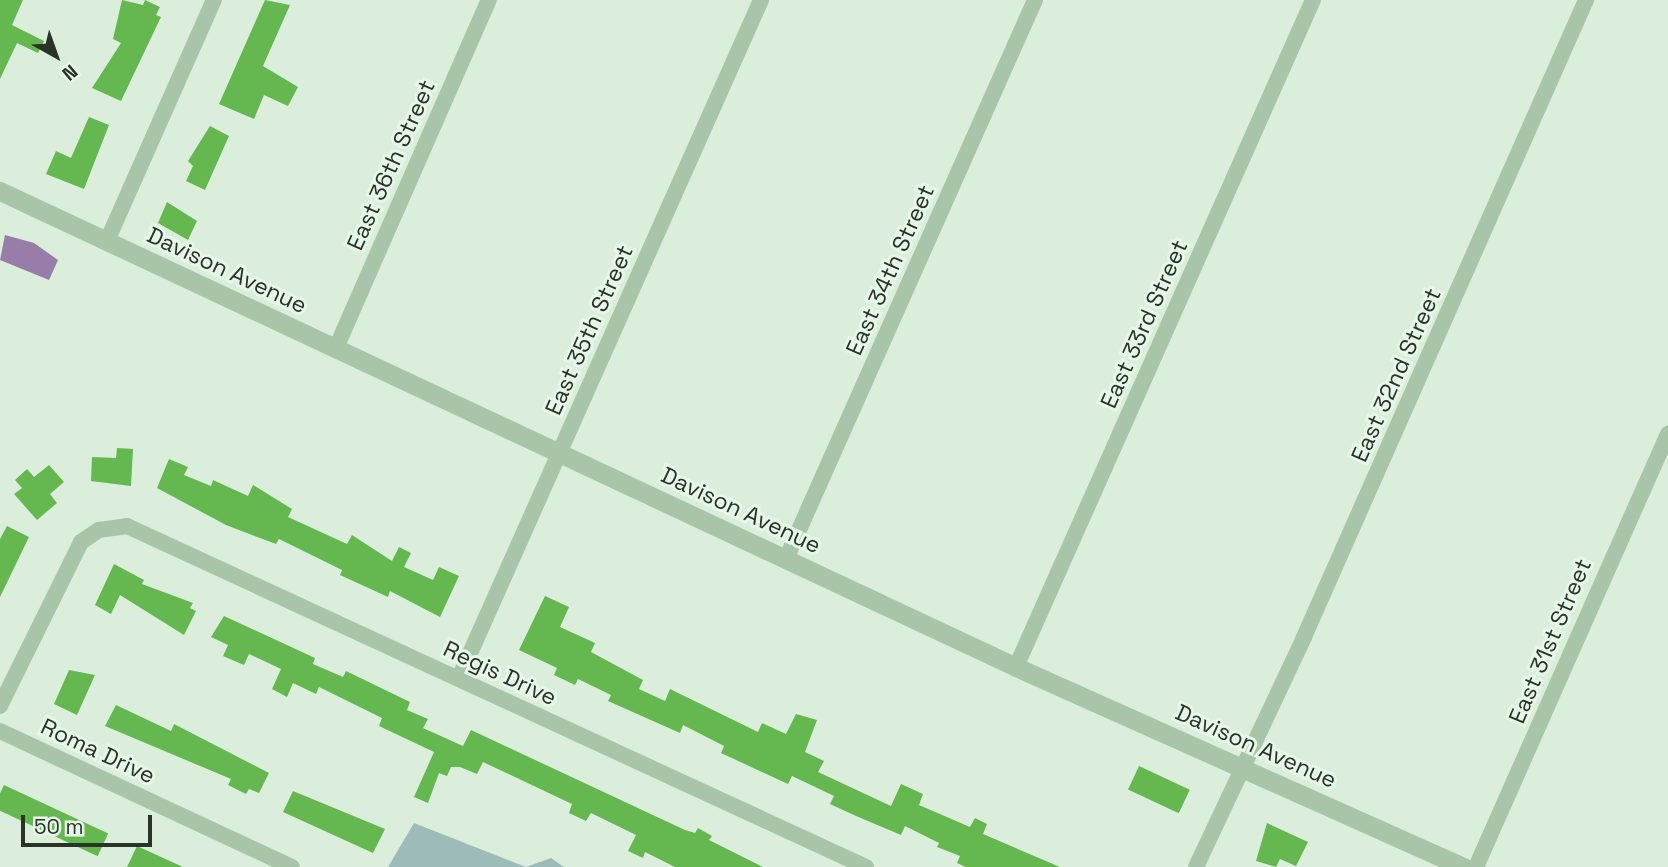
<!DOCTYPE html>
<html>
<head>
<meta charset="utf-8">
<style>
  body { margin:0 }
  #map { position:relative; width:1668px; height:867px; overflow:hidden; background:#dbeedc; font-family:"Space Grotesk",sans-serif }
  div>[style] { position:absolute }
  .green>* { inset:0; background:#9dbbb8 }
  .water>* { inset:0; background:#977da8 }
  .building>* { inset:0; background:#65b750; transform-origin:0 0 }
  .minor>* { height:16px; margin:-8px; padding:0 8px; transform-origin:8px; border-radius:8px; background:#a8c5a9 }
  .tertiary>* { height:19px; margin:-9.5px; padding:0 9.5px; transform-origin:9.5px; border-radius:9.5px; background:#a8c5a9 }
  span { translate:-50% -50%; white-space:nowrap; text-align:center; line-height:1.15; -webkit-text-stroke:6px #e6f7e8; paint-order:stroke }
  .street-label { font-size:23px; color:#293327 }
  .north { position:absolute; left:21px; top:21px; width:70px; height:70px; -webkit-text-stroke:5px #e6f7e8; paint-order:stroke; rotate:140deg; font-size:19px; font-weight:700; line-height:28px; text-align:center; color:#293327 }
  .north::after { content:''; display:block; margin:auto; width:24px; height:32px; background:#293327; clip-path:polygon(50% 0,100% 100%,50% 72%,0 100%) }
  .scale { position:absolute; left:21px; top:815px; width:131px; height:32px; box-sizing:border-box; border:4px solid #293327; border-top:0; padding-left:9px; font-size:21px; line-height:24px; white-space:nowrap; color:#293327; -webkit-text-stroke:5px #e6f7e8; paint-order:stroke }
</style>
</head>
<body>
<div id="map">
  <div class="green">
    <i style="clip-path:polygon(414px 823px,526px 867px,551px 858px,564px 867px,388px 867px)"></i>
  </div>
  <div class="water">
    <i style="clip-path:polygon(5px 235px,34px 243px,58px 260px,49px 280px,0 260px)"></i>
  </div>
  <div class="building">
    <i style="clip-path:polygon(0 0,23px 0,12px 25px,44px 41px,38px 53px,17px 43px,0 79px)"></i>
    <i style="clip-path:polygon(122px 0,143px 5px,145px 0,160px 7px,156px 15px,161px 17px,121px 101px,92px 88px,121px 43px,113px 39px)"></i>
    <i style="clip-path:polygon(265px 0,290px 5px,263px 66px,298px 87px,288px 106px,264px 95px,254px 119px,219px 104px)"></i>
    <i style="clip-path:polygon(89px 117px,109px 125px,84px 189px,46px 174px,56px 151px,71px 158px)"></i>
    <i style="clip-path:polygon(210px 126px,229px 136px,205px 190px,186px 181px,193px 166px,188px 161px)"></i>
    <i style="clip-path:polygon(167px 202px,197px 221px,188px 240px,158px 223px)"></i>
    <i style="clip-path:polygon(117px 448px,133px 449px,131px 486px,91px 481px,92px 457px,116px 458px)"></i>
    <i style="clip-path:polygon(169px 459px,188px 467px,184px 475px,211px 486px,213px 480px,248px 496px,253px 485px,292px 509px,288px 517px,347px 544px,352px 535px,392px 561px,399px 547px,411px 553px,404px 567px,433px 580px,439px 567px,459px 576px,440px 617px,390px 591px,388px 597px,340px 575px,342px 570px,279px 539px,276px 544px,226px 525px,157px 488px)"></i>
    <i style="clip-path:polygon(49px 465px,64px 482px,50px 494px,57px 503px,37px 520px,14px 494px,22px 488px,15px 480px,27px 469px,34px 477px)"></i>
    <i style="clip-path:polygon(7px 526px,29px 537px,0 597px,0 539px)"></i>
    <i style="clip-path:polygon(114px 564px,144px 580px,142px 584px,193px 603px,190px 608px,196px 611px,184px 635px,120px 595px,111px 614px,95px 605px)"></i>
    <i style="clip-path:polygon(545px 596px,569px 607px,560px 627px,595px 643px,591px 652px,643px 680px,639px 689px,665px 701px,670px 689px,758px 732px,762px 723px,786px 734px,796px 714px,817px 720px,805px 752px,824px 761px,818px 772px,891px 806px,901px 784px,923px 794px,919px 805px,970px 827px,975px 818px,987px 824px,983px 834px,1060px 867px,966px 867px,957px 863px,960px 856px,937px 847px,939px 843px,905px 826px,901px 835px,856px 816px,830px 804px,834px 796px,792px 776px,788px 784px,721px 753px,724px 746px,683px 725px,680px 733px,608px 701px,611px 695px,578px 679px,575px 685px,554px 675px,557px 668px,519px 650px)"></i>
    <i style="clip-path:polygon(224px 616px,315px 658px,313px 664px,343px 677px,346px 671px,410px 702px,407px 710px,428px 719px,423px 728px,463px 746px,471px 730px,685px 830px,695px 833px,698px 828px,712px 836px,709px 840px,763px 867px,675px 867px,645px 852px,643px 858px,628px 851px,636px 835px,591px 813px,586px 821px,569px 813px,572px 804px,483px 762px,477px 774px,460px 767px,451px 767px,447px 776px,439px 773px,428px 803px,414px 797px,434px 752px,379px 726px,382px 718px,319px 687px,316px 694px,293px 683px,287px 697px,272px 689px,281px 669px,249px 654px,244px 665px,223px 656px,228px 645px,211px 637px)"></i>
    <i style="clip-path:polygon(69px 670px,95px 675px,77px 715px,54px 704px)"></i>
    <i style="clip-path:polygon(116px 705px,171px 731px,174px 724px,269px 773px,259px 793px,249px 789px,246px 794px,228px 785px,231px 779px,105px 726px)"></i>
    <i style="left:1139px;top:766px;width:56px;height:26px;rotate:25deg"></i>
    <i style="left:4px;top:785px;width:115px;height:25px;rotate:25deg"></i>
    <i style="clip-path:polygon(293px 791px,385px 829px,373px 853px,283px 812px)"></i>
    <i style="clip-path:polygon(1267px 823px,1308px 842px,1296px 866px,1280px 859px,1276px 867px,1256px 861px)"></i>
    <i style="clip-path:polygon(137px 846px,183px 867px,127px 867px)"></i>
  </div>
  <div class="minor">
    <i style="left:107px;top:241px;width:264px;rotate:-66.1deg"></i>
    <i style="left:336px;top:348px;width:380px;rotate:-66.3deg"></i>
    <i style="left:786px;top:559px;width:612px;rotate:-65.99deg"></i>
    <i style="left:1016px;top:667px;width:730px;rotate:-66deg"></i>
    <i style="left:459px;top:678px;width:742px;rotate:-65.99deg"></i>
    <i style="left:0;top:706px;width:183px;rotate:-63.7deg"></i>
    <i style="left:81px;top:542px;width:22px;rotate:-34deg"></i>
    <i style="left:99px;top:530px;width:28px;rotate:-8deg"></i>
    <i style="left:127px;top:526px;width:814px;rotate:24.77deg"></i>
    <i style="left:0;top:731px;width:322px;rotate:25deg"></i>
    <i style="left:1196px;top:867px;width:254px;rotate:-64.8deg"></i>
    <i style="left:1304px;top:637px;width:697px;rotate:-66.12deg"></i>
    <i style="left:1476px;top:867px;width:474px;rotate:-66.1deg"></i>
  </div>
  <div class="tertiary">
    <i style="left:0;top:191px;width:1122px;rotate:25.1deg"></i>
    <i style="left:1016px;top:667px;width:491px;rotate:24.1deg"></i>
  </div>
  <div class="street-label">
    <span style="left:391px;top:165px;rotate:-66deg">East 36th Street</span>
    <span style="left:227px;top:270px;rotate:25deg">Davison Avenue</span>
    <span style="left:890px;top:270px;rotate:-66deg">East 34th Street</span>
    <span style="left:1144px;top:324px;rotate:-66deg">East 33rd Street</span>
    <span style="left:589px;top:330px;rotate:-66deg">East 35th Street</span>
    <span style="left:1396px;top:375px;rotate:-66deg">East 32nd Street</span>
    <span style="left:741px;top:510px;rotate:25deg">Davison Avenue</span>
    <span style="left:1550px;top:641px;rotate:-67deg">East 31st Street</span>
    <span style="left:500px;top:673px;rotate:25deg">Regis Drive</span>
    <span style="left:1256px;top:746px;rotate:24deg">Davison Avenue</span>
    <span style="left:98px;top:751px;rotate:25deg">Roma Drive</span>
  </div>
  <div class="north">N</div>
  <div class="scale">50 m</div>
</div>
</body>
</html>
